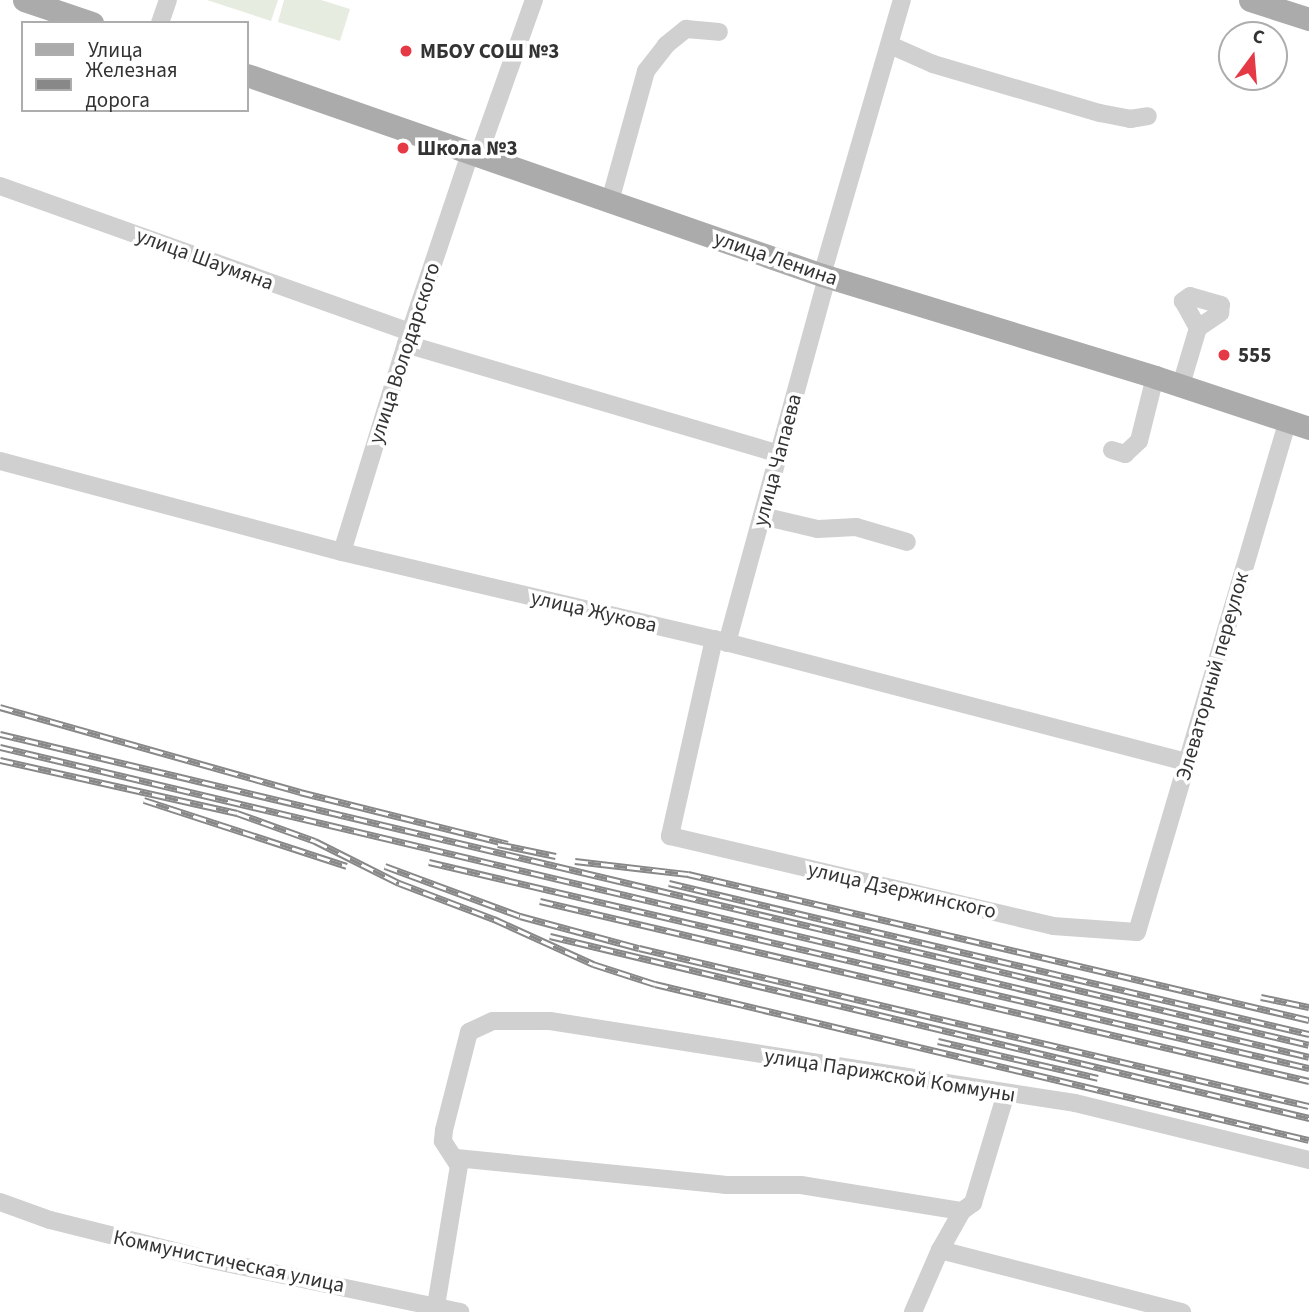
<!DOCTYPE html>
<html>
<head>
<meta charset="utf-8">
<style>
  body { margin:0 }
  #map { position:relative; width:1309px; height:1312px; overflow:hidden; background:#fff; font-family:"Source Sans 3",sans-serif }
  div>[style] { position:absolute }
  .green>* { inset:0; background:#e6ecdf }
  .minor>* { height:18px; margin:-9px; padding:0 9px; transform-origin:9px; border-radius:9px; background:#d0d0d0 }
  .major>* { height:23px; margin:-11.5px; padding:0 11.5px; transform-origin:11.5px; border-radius:11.5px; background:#ababab }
  .rail>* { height:7px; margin-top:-3.5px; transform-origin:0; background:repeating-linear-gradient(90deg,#fff 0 13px,#888 0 26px); box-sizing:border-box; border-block:2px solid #888 }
  .dots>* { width:19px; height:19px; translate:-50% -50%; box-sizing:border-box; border:4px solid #fff; border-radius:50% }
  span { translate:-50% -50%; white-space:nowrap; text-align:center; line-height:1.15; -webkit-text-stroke:7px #fff; paint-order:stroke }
  .poi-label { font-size:21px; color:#333; font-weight:700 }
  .left { translate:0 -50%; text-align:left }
  .street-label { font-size:21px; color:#333 }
  .legend { position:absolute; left:21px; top:21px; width:228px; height:91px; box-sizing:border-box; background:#fff; border:2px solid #adadad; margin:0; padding:9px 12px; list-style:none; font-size:21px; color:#333 }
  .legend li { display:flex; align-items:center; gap:14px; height:35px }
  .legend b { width:35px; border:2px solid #adadad }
  .north { position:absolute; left:1218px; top:21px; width:70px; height:70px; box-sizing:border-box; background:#fff; border:2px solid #adadad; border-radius:50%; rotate:16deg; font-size:19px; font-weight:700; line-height:28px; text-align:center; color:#333 }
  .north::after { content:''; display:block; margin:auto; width:24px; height:32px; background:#e63946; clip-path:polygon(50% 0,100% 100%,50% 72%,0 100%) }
</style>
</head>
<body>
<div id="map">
  <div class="green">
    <i style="clip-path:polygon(207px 0,278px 0,271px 21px)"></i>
    <i style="clip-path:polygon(284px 0,321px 0,350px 9px,340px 41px,278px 22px)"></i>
  </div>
  <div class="minor">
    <i style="left:160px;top:23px;width:24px;rotate:-71deg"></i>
    <i style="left:890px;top:45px;width:47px;rotate:23.8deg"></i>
    <i style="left:933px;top:64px;width:174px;rotate:16.4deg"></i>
    <i style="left:1100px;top:113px;width:31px;rotate:11deg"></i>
    <i style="left:1130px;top:119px;width:18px;rotate:-9deg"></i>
    <i style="left:478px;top:157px;width:167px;rotate:-70.4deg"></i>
    <i style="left:0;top:186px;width:435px;rotate:19.6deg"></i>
    <i style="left:610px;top:201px;width:135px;rotate:-74.5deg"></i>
    <i style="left:646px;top:71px;width:33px;rotate:-52deg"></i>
    <i style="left:666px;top:45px;width:26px;rotate:-39deg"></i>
    <i style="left:686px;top:29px;width:33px;rotate:5deg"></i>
    <i style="left:822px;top:275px;width:286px;rotate:-73.8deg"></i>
    <i style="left:406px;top:344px;width:389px;rotate:16.4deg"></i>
    <i style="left:1181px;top:385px;width:59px;rotate:-73.4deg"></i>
    <i style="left:1198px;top:328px;width:27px;rotate:-34deg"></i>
    <i style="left:1220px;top:313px;width:8px;rotate:-83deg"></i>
    <i style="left:1221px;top:305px;width:32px;rotate:-164deg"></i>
    <i style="left:1190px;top:296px;width:9px;rotate:144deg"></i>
    <i style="left:1183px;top:301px;width:31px;rotate:61deg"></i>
    <i style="left:1112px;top:450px;width:14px;rotate:17deg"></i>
    <i style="left:1125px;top:454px;width:19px;rotate:-43deg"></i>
    <i style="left:1139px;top:441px;width:66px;rotate:-76deg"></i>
    <i style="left:0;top:461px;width:354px;rotate:14.9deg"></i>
    <i style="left:342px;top:552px;width:382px;rotate:13.2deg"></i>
    <i style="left:714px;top:639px;width:489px;rotate:14.6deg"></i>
    <i style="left:762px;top:516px;width:57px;rotate:13.1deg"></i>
    <i style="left:818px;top:529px;width:38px;rotate:-3deg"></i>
    <i style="left:856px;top:527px;width:53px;rotate:16.4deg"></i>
    <i style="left:342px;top:552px;width:218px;rotate:-72.9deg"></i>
    <i style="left:406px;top:344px;width:200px;rotate:-71.4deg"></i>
    <i style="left:714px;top:639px;width:202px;rotate:102.6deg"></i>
    <i style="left:670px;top:836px;width:393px;rotate:13.2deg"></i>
    <i style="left:1053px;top:926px;width:84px;rotate:4.1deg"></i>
    <i style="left:1137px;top:932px;width:534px;rotate:-73.57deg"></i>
    <i style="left:727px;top:643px;width:379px;rotate:-74.7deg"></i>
    <i style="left:456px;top:1158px;width:270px;rotate:5.7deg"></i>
    <i style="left:725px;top:1185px;width:76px"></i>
    <i style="left:801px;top:1185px;width:163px;rotate:9.2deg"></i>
    <i style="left:0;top:1202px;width:53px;rotate:19.8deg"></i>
    <i style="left:50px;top:1220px;width:157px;rotate:14deg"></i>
    <i style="left:202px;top:1258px;width:264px;rotate:11.8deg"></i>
    <i style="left:940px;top:1250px;width:250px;rotate:14.4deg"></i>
    <i style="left:435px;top:1312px;width:148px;rotate:-80.7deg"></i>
    <i style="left:459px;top:1166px;width:30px;rotate:-123deg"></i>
    <i style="left:443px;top:1141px;width:11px;rotate:-85deg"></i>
    <i style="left:444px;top:1130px;width:101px;rotate:-75.7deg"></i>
    <i style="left:469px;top:1032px;width:26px;rotate:-25deg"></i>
    <i style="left:493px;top:1021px;width:57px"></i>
    <i style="left:550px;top:1021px;width:531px;rotate:8.88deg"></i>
    <i style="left:1075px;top:1103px;width:241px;rotate:13.7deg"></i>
    <i style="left:913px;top:1312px;width:68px;rotate:-66.5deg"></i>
    <i style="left:940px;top:1250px;width:45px;rotate:-60.6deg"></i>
    <i style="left:962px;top:1211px;width:14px;rotate:-36deg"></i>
    <i style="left:973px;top:1203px;width:115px;rotate:-73.3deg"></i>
  </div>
  <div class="major">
    <i style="left:24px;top:0;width:72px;rotate:18.7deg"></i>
    <i style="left:1250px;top:0;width:62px;rotate:17.9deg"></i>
    <i style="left:247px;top:75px;width:609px;rotate:19.18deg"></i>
    <i style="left:822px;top:275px;width:348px;rotate:17deg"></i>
    <i style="left:1155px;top:377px;width:162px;rotate:18.3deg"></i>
  </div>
  <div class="rail">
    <i style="left:0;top:707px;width:312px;rotate:15.8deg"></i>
    <i style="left:300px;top:792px;width:214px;rotate:14deg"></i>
    <i style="left:0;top:734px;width:1345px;rotate:13.36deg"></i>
    <i style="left:0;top:747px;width:1345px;rotate:13.32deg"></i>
    <i style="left:0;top:760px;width:243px;rotate:12.6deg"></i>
    <i style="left:237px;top:813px;width:83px;rotate:19.7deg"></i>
    <i style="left:315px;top:841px;width:94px;rotate:26.6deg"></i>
    <i style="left:399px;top:883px;width:102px;rotate:20.8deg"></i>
    <i style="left:494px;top:919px;width:109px;rotate:24.4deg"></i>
    <i style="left:593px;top:964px;width:65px;rotate:17.9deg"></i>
    <i style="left:655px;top:984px;width:672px;rotate:13.42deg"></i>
    <i style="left:144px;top:800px;width:213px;rotate:18deg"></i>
    <i style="left:498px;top:844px;width:59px;rotate:11.7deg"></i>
    <i style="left:575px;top:861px;width:114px;rotate:6.6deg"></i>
    <i style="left:688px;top:874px;width:638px;rotate:13.23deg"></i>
    <i style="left:429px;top:862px;width:904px;rotate:13.18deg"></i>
    <i style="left:385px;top:866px;width:144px;rotate:20.3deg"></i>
    <i style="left:520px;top:916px;width:123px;rotate:15.1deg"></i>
    <i style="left:639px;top:948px;width:688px;rotate:13.27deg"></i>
    <i style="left:669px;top:883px;width:658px;rotate:13.28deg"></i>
    <i style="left:540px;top:901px;width:790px;rotate:13.17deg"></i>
    <i style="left:550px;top:936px;width:781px;rotate:13.48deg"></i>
    <i style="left:1261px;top:997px;width:49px;rotate:11.8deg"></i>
    <i style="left:938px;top:1041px;width:164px;rotate:13deg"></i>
  </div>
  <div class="dots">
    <i style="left:406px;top:51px;background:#e63946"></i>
    <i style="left:403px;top:148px;background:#e63946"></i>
    <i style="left:1224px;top:355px;background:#e63946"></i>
  </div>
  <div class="poi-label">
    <span class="left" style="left:420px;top:51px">МБОУ СОШ №3</span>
    <span class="left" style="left:417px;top:148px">Школа №3</span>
    <span class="left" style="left:1238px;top:355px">555</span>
  </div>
  <div class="street-label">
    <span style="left:776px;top:258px;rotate:19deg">улица Ленина</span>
    <span style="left:205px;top:259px;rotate:20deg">улица Шаумяна</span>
    <span style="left:404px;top:353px;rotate:-72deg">улица Володарского</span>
    <span style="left:777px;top:460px;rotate:-75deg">улица Чапаева</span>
    <span style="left:594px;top:611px;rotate:13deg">улица Жукова</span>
    <span style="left:1212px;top:676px;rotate:-74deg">Элеваторный переулок</span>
    <span style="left:902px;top:890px;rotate:13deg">улица Дзержинского</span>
    <span style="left:890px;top:1075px;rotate:9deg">улица Парижской Коммуны</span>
    <span style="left:229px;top:1261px;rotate:12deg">Коммунистическая улица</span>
  </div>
  <ul class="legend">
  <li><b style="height:9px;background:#ababab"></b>Улица</li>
  <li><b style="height:9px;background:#888"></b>Железная дорога</li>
  </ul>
  <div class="north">С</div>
</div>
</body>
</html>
